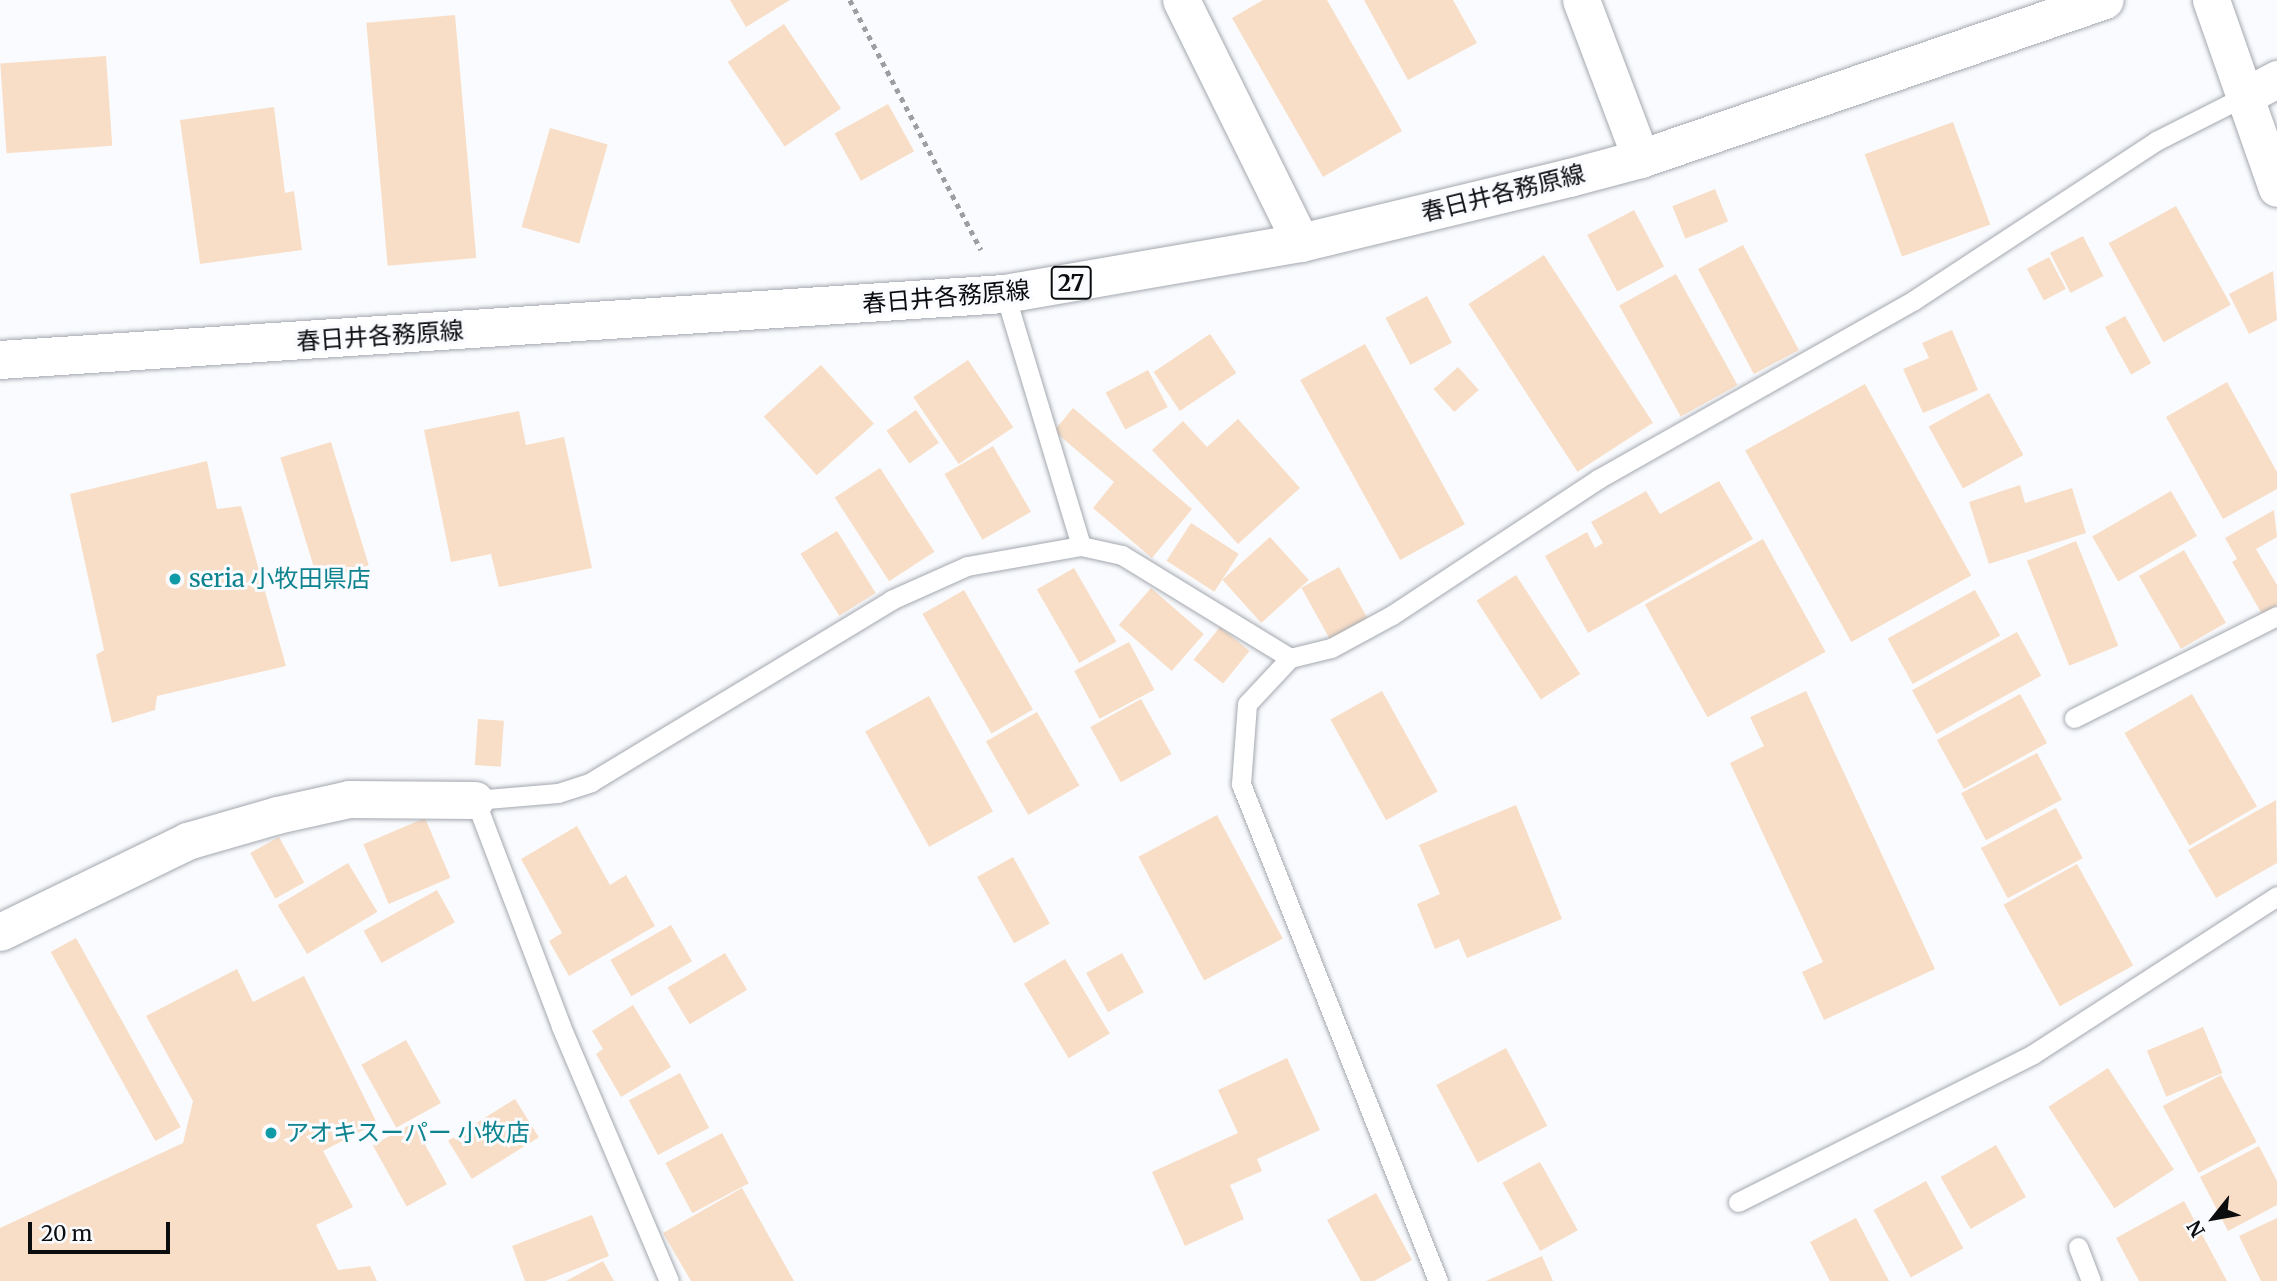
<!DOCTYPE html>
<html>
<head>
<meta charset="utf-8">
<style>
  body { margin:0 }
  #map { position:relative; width:2277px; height:1281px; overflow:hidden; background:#f9fbfe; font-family:Merriweather,"Noto Sans JP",serif }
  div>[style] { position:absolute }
  .building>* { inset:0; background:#f9dec7; transform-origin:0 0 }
  .path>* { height:4.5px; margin-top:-2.25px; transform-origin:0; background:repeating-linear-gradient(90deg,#9c9ea1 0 5px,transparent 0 10px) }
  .roads { filter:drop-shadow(0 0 2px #a4a8af) drop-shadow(0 0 2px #a4a8af) }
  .lane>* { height:19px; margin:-9.5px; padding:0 9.5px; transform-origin:9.5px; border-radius:9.5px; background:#fff }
  .street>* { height:37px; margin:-18.5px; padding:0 18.5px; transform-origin:18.5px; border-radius:18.5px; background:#fff }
  .primary>* { height:38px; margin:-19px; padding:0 19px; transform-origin:19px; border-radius:19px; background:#fff }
  .dots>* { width:19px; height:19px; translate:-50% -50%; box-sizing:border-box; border:4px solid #f9fbfe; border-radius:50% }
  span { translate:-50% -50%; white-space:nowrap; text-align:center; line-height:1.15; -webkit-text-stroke:6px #f9fbfe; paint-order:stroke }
  .shield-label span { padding:2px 5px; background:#f9fbfe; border:2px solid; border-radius:5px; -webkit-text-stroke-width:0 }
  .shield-label { font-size:23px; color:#0a0c0e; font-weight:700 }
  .street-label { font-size:24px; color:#0a0c0e }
  .culture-label { font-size:24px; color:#0d838f }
  .left { translate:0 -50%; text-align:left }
  .north { position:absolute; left:2179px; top:1183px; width:70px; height:70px; -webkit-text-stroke:5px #f9fbfe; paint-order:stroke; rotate:239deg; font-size:19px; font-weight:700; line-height:28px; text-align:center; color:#0a0c0e }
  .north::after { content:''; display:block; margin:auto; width:24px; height:32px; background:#0a0c0e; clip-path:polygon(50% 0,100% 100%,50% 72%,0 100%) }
  .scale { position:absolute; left:28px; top:1222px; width:142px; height:32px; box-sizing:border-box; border:4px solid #0a0c0e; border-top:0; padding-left:9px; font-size:21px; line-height:24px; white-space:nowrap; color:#0a0c0e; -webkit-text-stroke:5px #f9fbfe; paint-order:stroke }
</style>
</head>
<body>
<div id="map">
  <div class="building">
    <i style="clip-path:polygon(730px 0,790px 0,746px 27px)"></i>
    <i style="clip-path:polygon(1263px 0,1327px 0,1402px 131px,1323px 177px,1232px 18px)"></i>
    <i style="clip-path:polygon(1364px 0,1453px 0,1477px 43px,1408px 80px)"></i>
    <i style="left:455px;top:15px;width:244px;height:89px;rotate:85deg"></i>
    <i style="left:784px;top:24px;width:102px;height:68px;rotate:56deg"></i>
    <i style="left:106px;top:56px;width:90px;height:106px;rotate:86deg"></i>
    <i style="left:888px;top:104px;width:54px;height:61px;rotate:61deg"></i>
    <i style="clip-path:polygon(274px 107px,285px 193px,294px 191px,302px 250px,200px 264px,180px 120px)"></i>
    <i style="left:1953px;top:122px;width:109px;height:94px;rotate:70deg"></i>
    <i style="left:550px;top:128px;width:60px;height:103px;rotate:16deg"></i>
    <i style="left:1715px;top:189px;width:35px;height:46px;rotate:68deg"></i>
    <i style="left:2176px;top:206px;width:113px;height:77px;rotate:61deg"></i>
    <i style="left:1634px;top:210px;width:64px;height:53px;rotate:62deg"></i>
    <i style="left:2083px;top:236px;width:45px;height:37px;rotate:63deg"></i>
    <i style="left:1743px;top:245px;width:119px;height:51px;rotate:62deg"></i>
    <i style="left:1544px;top:255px;width:200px;height:90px;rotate:57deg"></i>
    <i style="left:2049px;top:257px;width:36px;height:25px;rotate:62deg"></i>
    <i style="clip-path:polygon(2273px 271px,2277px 320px,2249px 334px,2229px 294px)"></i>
    <i style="left:1676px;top:274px;width:127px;height:65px;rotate:61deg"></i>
    <i style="left:1427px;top:296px;width:53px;height:47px;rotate:62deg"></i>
    <i style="left:2125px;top:316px;width:54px;height:23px;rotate:61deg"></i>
    <i style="clip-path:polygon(1952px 330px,1978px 390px,1923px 413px,1903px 369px,1929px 358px,1922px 343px)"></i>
    <i style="left:1210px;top:334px;width:47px;height:68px;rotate:56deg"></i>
    <i style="left:1365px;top:344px;width:206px;height:74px;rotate:61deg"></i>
    <i style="left:968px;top:360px;width:81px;height:66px;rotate:56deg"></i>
    <i style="left:821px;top:365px;width:79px;height:77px;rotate:48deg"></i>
    <i style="left:1458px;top:367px;width:31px;height:33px;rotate:48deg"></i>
    <i style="left:1148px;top:370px;width:42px;height:48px;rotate:62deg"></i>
    <i style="clip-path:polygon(2227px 382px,2277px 472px,2277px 489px,2223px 519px,2166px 417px)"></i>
    <i style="left:1865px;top:384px;width:219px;height:137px;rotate:61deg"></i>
    <i style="left:1989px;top:393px;width:71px;height:69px;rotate:61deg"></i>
    <i style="clip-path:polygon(1073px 408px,1192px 509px,1152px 558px,1093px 508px,1114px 482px,1054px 431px)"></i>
    <i style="left:916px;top:410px;width:40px;height:36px;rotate:55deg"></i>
    <i style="clip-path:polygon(519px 411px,526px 445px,564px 437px,592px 568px,499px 587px,491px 554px,451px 562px,424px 430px)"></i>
    <i style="clip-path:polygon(1238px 419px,1300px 488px,1238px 544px,1152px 450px,1183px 421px,1207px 447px)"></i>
    <i style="left:331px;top:442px;width:129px;height:53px;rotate:73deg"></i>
    <i style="left:993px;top:446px;width:76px;height:56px;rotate:60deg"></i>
    <i style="clip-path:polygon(207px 461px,217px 509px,241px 506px,286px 666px,157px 696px,155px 710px,112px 723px,96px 655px,104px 650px,70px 494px)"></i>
    <i style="left:880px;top:468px;width:100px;height:54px;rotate:57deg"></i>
    <i style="clip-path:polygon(1719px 481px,1753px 539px,1588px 633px,1545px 556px,1587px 532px,1595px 548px,1603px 543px,1591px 522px,1646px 491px,1660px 514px)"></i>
    <i style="clip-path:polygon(2020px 485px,2025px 503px,2072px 488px,2086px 533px,1989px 564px,1969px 502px)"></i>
    <i style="left:2171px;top:491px;width:52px;height:91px;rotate:60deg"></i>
    <i style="clip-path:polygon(2274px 510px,2277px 537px,2256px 549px,2277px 585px,2277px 605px,2262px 614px,2232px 562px,2237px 559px,2225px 538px)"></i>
    <i style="left:1191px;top:523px;width:57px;height:45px;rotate:33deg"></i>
    <i style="left:837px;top:531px;width:73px;height:43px;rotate:58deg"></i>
    <i style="left:1270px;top:537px;width:58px;height:64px;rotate:48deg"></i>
    <i style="left:1763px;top:539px;width:129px;height:135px;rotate:61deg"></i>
    <i style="left:2076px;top:541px;width:113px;height:53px;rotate:68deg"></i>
    <i style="left:2184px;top:550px;width:84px;height:52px;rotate:60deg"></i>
    <i style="left:1339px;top:567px;width:63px;height:43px;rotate:61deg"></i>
    <i style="left:1074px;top:568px;width:85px;height:43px;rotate:60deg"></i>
    <i style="left:1516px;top:575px;width:118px;height:47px;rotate:57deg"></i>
    <i style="left:1151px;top:588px;width:70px;height:49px;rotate:41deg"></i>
    <i style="left:964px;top:590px;width:138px;height:48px;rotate:60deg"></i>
    <i style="left:1975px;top:590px;width:52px;height:100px;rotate:61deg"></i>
    <i style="left:1220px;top:627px;width:38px;height:42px;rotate:39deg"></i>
    <i style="left:2017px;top:632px;width:50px;height:120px;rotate:61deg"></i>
    <i style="left:1129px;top:642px;width:54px;height:62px;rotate:62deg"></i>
    <i style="left:1382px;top:691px;width:115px;height:59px;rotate:61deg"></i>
    <i style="clip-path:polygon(1806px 691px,1935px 969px,1824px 1020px,1802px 972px,1823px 962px,1730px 763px,1764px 746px,1750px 717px)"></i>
    <i style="left:2020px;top:694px;width:56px;height:95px;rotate:61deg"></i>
    <i style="left:2192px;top:694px;width:130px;height:78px;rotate:60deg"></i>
    <i style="left:929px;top:696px;width:132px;height:73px;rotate:61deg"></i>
    <i style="left:1141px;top:699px;width:63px;height:58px;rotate:61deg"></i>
    <i style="left:1037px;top:712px;width:85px;height:59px;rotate:60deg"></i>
    <i style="left:478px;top:719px;width:26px;height:46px;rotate:4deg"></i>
    <i style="left:2037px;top:753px;width:53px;height:86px;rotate:62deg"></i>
    <i style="clip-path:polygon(2276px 800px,2277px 863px,2216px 898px,2188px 850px)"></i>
    <i style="clip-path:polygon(1516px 805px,1562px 919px,1467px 958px,1459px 939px,1435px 949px,1417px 904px,1440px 894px,1419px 845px)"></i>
    <i style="left:2056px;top:808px;width:57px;height:85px;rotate:62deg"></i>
    <i style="left:1217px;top:815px;width:140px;height:89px;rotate:62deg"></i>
    <i style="left:425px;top:818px;width:65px;height:67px;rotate:67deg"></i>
    <i style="clip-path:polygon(577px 826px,610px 885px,626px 875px,655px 926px,569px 976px,549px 941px,562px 933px,521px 859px)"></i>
    <i style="left:279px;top:837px;width:52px;height:33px;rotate:61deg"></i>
    <i style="left:1013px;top:857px;width:76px;height:41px;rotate:61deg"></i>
    <i style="left:348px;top:863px;width:57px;height:82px;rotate:59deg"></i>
    <i style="left:2077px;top:864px;width:116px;height:84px;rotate:61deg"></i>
    <i style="left:437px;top:890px;width:37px;height:84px;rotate:61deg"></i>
    <i style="left:671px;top:925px;width:42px;height:70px;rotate:60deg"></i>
    <i style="left:76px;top:938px;width:216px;height:29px;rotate:61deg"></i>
    <i style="left:725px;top:953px;width:43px;height:67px;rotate:59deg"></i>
    <i style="left:1122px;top:953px;width:45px;height:41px;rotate:61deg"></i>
    <i style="left:1065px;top:959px;width:87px;height:48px;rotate:59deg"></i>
    <i style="clip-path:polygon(237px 969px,253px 1002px,304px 976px,377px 1123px,323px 1151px,353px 1207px,316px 1225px,338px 1270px,370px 1266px,377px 1281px,0 1281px,0 1228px,183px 1143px,193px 1101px,146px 1016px)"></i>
    <i style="clip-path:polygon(633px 1005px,671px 1067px,621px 1097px,596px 1054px,603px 1049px,592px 1031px)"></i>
    <i style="left:2203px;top:1027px;width:50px;height:61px;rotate:67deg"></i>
    <i style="left:406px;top:1040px;width:72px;height:51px;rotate:61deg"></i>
    <i style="left:1506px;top:1048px;width:88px;height:79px;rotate:62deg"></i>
    <i style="clip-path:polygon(1287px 1058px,1320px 1130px,1257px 1159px,1262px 1171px,1230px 1185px,1244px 1219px,1185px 1246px,1152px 1172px,1238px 1133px,1218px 1090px)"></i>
    <i style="left:2108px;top:1068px;width:121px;height:71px;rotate:57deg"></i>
    <i style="left:680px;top:1073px;width:62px;height:58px;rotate:62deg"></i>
    <i style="left:2221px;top:1075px;width:76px;height:66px;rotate:62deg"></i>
    <i style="left:515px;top:1099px;width:45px;height:79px;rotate:58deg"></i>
    <i style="left:413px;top:1123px;width:70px;height:46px;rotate:61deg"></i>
    <i style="left:722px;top:1133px;width:57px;height:64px;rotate:62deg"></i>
    <i style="left:1996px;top:1145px;width:60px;height:64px;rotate:60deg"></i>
    <i style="clip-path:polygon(2259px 1146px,2277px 1181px,2277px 1205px,2228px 1231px,2200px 1177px)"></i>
    <i style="left:1540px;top:1162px;width:78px;height:43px;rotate:61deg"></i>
    <i style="left:1926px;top:1181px;width:77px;height:60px;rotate:61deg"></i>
    <i style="clip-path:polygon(742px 1188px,794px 1281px,691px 1281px,663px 1233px)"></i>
    <i style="clip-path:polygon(1376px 1193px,1412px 1260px,1374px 1281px,1361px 1281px,1327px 1220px)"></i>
    <i style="clip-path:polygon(2184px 1201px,2227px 1281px,2139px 1281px,2116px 1238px)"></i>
    <i style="clip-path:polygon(592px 1215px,609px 1256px,545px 1281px,525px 1281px,512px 1246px)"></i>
    <i style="clip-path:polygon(1856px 1218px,1889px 1281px,1830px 1281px,1810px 1242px)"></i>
    <i style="clip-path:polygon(2277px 1218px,2277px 1281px,2261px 1281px,2239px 1236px)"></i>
    <i style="clip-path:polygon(1542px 1256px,1553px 1281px,1486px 1281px)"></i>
    <i style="clip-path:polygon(603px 1261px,614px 1281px,566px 1281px)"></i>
  </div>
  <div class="path">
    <i style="left:850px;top:0;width:282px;rotate:62.3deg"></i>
  </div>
  <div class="roads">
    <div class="lane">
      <i style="left:1005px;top:294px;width:263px;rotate:73.2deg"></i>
      <i style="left:2074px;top:718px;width:227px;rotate:-26.7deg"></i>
      <i style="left:1738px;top:1202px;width:330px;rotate:-26.6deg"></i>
      <i style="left:2033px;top:1054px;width:291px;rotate:-32.9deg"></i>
      <i style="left:2078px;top:1247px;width:36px;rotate:69deg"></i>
      <i style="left:669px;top:1281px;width:277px;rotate:-113deg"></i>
      <i style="left:561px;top:1026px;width:242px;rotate:-110.8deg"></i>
      <i style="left:475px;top:800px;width:83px;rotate:-4.8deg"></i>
      <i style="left:558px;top:793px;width:35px;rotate:-18deg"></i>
      <i style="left:591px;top:782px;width:351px;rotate:-31.2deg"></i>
      <i style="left:891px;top:600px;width:83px;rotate:-24.1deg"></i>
      <i style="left:967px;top:566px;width:116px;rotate:-10deg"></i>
      <i style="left:1081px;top:546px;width:42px;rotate:12.4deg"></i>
      <i style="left:1122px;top:555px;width:197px;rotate:31.5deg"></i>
      <i style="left:1438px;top:1281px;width:535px;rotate:-111.62deg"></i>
      <i style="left:1241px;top:784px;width:80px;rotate:-85.7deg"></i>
      <i style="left:1247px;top:704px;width:63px;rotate:-46.9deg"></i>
      <i style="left:1290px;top:658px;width:42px;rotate:-13.7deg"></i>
      <i style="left:1331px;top:648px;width:69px;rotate:-28.4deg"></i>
      <i style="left:1392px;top:615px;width:247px;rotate:-33.4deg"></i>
      <i style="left:1598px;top:479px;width:363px;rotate:-29.5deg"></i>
      <i style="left:1914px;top:300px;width:290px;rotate:-33.3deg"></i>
      <i style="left:2156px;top:141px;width:102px;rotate:-26.8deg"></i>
    </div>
    <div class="street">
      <i style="left:1181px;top:0;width:271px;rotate:63.7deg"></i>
      <i style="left:1581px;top:0;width:170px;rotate:69.3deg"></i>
      <i style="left:2211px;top:0;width:199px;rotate:70.7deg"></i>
      <i style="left:2247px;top:95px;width:34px;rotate:-28deg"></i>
      <i style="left:0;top:932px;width:208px;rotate:-25.9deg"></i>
      <i style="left:187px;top:841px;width:94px;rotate:-16.1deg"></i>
      <i style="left:277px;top:815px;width:74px;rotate:-12.5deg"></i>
      <i style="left:349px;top:799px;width:126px;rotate:0.5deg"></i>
    </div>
    <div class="primary">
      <i style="left:0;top:360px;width:1007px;rotate:-3.76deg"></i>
      <i style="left:1005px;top:294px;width:300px;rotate:-9.8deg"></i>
      <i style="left:1301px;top:243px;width:277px;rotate:-13.6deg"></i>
      <i style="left:1570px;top:178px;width:73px;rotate:-15deg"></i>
      <i style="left:1641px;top:159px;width:490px;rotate:-18.9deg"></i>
    </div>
  </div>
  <div class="dots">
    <i style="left:175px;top:579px;background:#0f9aa8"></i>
    <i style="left:271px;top:1133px;background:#0f9aa8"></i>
  </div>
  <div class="shield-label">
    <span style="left:1071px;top:283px">27</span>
  </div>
  <div class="street-label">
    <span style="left:1503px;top:193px;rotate:-14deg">春日井各務原線</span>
    <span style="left:946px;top:297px;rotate:-5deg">春日井各務原線</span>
    <span style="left:380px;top:336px;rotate:-4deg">春日井各務原線</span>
  </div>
  <div class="culture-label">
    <span class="left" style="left:189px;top:579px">seria 小牧田県店</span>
    <span class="left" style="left:285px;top:1133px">アオキスーパー 小牧店</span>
  </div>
  <div class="north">N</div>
  <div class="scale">20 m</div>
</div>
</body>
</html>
